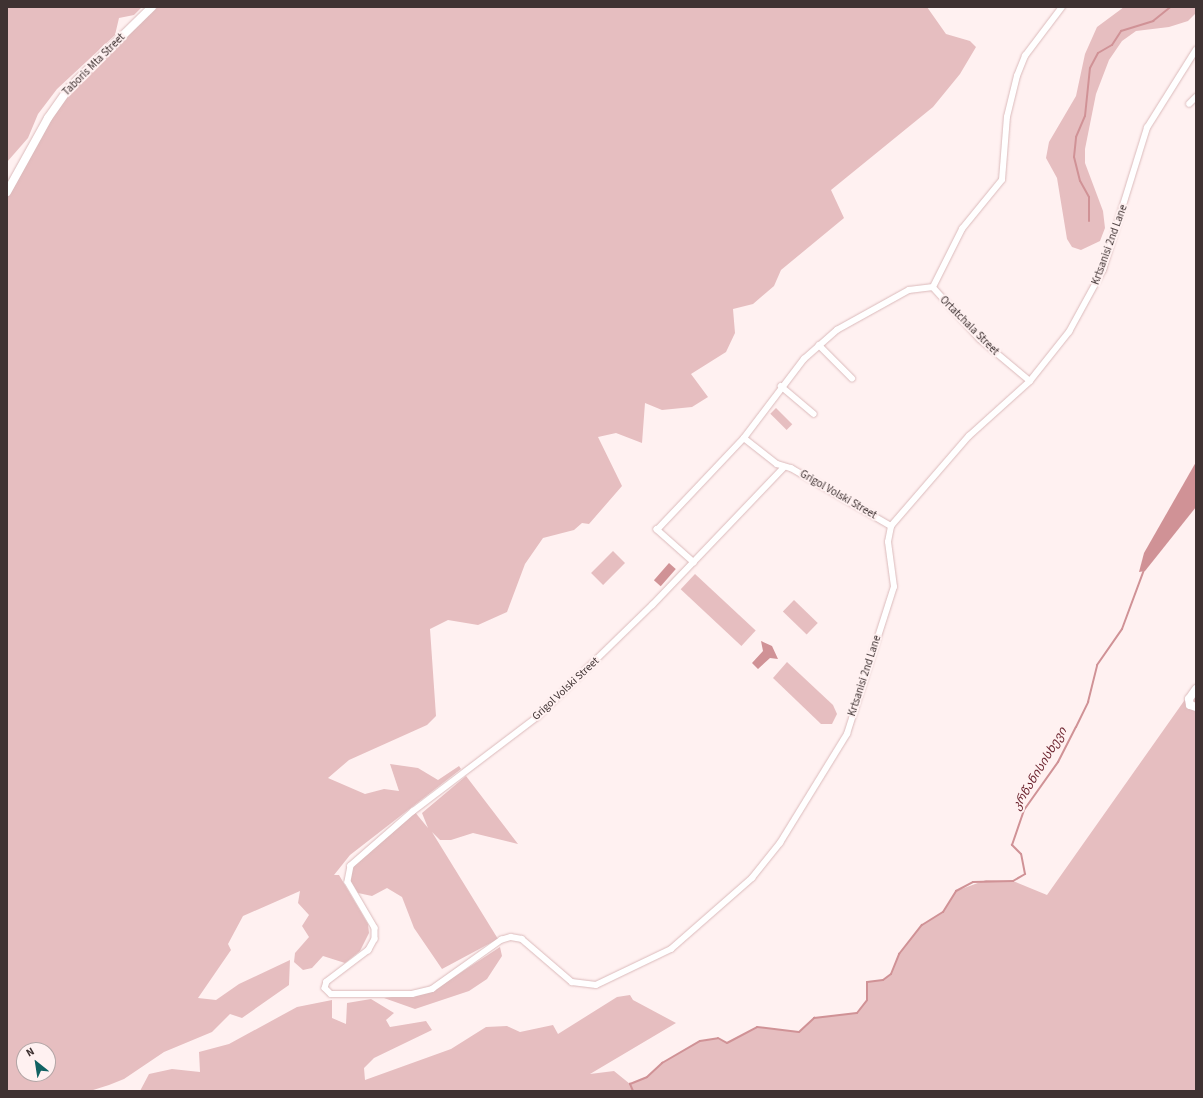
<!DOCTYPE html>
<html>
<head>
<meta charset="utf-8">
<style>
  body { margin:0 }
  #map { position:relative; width:1203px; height:1098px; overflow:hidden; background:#fff1f1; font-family:"Source Sans 3","Noto Sans Georgian",sans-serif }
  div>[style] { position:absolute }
  .green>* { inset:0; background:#e6bec0; transform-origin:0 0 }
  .water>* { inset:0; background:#d09296; transform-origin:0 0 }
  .stream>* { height:2px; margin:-1px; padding:0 1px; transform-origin:1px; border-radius:1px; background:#d09296 }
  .roads { filter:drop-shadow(0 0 1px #dbbabb) drop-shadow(0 0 1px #dbbabb) }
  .street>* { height:5.5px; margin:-2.75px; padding:0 2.75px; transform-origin:2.75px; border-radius:2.75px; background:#fff }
  .secondary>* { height:8px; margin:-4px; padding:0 4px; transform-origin:4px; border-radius:4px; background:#fff }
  span { translate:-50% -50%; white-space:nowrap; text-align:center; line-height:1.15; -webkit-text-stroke:4px #fff1f1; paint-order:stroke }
  .street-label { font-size:11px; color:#3f3232 }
  .water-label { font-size:12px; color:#691f2a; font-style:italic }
  .frame { position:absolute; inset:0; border:8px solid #3f3232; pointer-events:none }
  .north { position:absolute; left:16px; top:1042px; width:40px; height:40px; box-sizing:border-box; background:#fff1f1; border:1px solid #b2a5a5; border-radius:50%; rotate:330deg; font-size:11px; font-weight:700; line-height:16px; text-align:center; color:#3f3232 }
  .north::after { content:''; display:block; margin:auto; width:14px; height:18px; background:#126263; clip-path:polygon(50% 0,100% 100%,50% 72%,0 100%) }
</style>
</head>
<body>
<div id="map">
  <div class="green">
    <i style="clip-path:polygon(7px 7px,142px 7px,134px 15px,119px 18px,115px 35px,57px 89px,38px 114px,28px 138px,7px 162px)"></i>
    <i style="clip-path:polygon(evenodd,150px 7px,927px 7px,946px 34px,970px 41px,976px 47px,960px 74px,933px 107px,831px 190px,844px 218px,781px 270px,774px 286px,753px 304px,733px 309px,735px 333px,726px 352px,691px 374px,708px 397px,692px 407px,662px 410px,645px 403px,642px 443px,616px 433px,598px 437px,622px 486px,589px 524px,582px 523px,574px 530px,543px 538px,525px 564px,507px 612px,478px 625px,448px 620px,430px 629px,436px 716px,427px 725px,349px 760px,328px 778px,365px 794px,384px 789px,399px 791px,390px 764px,418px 768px,438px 780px,459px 766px,461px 769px,350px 855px,334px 875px,339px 875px,368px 924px,369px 933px,360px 951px,345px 963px,323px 956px,312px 968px,303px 970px,294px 962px,295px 953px,309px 937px,302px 926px,309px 915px,298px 903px,300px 891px,243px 916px,228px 944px,231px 950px,198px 998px,216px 1000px,239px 984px,290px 960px,289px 985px,242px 1018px,230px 1014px,212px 1032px,164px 1052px,124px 1079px,109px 1085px,90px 1091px,7px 1091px,7px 193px,60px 101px,150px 7px,24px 1050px,48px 1050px,48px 1074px,24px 1074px,24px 1050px)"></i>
    <i style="clip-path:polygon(1124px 7px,1196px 7px,1196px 13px,1188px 21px,1169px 27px,1136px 31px,1122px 41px,1109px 60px,1096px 94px,1085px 149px,1085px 163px,1103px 211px,1105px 228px,1100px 241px,1081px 250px,1072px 247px,1067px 239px,1057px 178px,1046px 158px,1049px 142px,1076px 96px,1085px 54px,1097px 27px)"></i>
    <i style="left:776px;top:408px;width:23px;height:8px;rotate:45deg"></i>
    <i style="left:613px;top:551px;width:17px;height:31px;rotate:45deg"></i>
    <i style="left:695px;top:574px;width:83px;height:21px;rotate:43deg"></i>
    <i style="left:794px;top:600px;width:33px;height:16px;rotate:44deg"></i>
    <i style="clip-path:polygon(787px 662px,833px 705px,837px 714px,832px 724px,821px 724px,773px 678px)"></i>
    <i style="clip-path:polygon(1196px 684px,1196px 1091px,140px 1091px,149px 1074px,172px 1069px,200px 1072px,199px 1052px,229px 1044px,297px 1007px,332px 1000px,332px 1018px,346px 1024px,347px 1003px,371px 999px,394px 1013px,386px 1020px,390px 1027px,426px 1021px,432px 1030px,374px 1058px,364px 1068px,365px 1080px,451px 1049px,486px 1027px,507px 1026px,520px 1032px,553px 1025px,558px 1034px,617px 997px,630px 995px,633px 1000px,676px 1023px,590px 1074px,614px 1071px,630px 1084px,647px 1077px,662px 1063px,700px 1041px,718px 1038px,727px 1043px,757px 1027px,799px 1032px,814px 1018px,857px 1013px,867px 1000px,867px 982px,883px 980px,891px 974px,899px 954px,922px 925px,943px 912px,956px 891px,986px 880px,1013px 881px,1047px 895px)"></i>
    <i style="clip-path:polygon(466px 776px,518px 844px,473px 833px,451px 840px,440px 840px,432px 832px,498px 939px,442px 969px,414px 928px,402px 897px,387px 888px,372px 896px,358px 893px,347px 875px,366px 852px,414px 811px,428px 828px,422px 813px)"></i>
    <i style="clip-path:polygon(500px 947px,502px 956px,487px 979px,469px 991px,415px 1009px,384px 998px,431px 992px)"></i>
  </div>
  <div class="water">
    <i style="clip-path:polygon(1196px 462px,1196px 507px,1145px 571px,1139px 572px,1144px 553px)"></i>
    <i style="left:669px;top:563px;width:9px;height:23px;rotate:41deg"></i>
    <i style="clip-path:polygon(761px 641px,772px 646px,778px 659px,770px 658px,758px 669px,752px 663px,763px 651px)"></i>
  </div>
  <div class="stream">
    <i style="left:1089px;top:221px;width:24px;rotate:-90deg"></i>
    <i style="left:1089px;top:197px;width:18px;rotate:-119deg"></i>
    <i style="left:1080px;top:181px;width:25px;rotate:-104deg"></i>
    <i style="left:1074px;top:157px;width:20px;rotate:-84deg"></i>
    <i style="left:1076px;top:137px;width:23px;rotate:-67deg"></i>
    <i style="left:1085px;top:116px;width:48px;rotate:-84.1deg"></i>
    <i style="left:1090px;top:68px;width:17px;rotate:-62deg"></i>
    <i style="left:1098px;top:53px;width:16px;rotate:-30deg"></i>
    <i style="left:1112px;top:45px;width:17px;rotate:-57deg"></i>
    <i style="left:1121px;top:31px;width:34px;rotate:-17deg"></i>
    <i style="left:1153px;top:21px;width:22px;rotate:-39deg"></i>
    <i style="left:633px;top:1091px;width:8px;rotate:-113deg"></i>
    <i style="left:630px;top:1084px;width:18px;rotate:-22deg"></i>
    <i style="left:647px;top:1077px;width:21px;rotate:-43deg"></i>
    <i style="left:662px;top:1063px;width:44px;rotate:-30.1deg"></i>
    <i style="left:700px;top:1041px;width:18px;rotate:-9deg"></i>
    <i style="left:718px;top:1038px;width:10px;rotate:29deg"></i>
    <i style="left:727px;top:1043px;width:34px;rotate:-28deg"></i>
    <i style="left:757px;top:1027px;width:42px;rotate:6.8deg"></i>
    <i style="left:799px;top:1032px;width:21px;rotate:-43deg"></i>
    <i style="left:814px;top:1018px;width:43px;rotate:-6.6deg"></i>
    <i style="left:857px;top:1013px;width:16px;rotate:-52deg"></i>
    <i style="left:867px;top:1000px;width:18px;rotate:-90deg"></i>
    <i style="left:867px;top:982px;width:16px;rotate:-7deg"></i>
    <i style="left:883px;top:980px;width:10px;rotate:-37deg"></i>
    <i style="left:891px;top:974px;width:22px;rotate:-68deg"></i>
    <i style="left:899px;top:954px;width:37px;rotate:-52deg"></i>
    <i style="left:922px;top:925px;width:25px;rotate:-32deg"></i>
    <i style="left:943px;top:912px;width:25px;rotate:-58deg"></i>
    <i style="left:956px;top:891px;width:19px;rotate:-28deg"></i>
    <i style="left:973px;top:882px;width:40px;rotate:-1.4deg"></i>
    <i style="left:1013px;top:881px;width:14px;rotate:-30deg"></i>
    <i style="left:1025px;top:874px;width:20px;rotate:-101deg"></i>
    <i style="left:1021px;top:854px;width:13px;rotate:-135deg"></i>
    <i style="left:1012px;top:845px;width:37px;rotate:-71deg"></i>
    <i style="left:1024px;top:810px;width:59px;rotate:-54.7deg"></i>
    <i style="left:1058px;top:762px;width:39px;rotate:-63deg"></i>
    <i style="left:1076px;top:727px;width:28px;rotate:-64deg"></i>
    <i style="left:1088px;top:702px;width:38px;rotate:-76deg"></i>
    <i style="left:1097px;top:665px;width:44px;rotate:-55.2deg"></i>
    <i style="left:1122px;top:629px;width:63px;rotate:-69.6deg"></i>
  </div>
  <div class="roads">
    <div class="street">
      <i style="left:1189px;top:104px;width:10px;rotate:-45deg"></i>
      <i style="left:933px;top:287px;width:65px;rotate:-63.4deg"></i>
      <i style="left:962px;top:229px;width:63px;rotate:-50.8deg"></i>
      <i style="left:1002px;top:180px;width:63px;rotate:-85.5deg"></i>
      <i style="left:1007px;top:117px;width:42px;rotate:-76.3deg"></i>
      <i style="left:1017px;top:76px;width:22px;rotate:-68deg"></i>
      <i style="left:1025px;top:56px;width:61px;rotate:-52.9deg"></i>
      <i style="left:933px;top:287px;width:70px;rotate:47.9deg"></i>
      <i style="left:980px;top:339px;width:65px;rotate:40deg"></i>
      <i style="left:819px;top:345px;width:47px;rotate:45deg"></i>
      <i style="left:781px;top:386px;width:43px;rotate:40.3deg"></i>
      <i style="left:744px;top:438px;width:42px;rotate:38.2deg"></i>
      <i style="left:777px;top:464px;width:15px;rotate:16deg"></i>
      <i style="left:791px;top:468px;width:116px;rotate:30.1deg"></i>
      <i style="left:784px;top:468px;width:190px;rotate:133.7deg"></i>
      <i style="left:653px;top:605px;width:161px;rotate:135.8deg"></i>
      <i style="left:538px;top:717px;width:156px;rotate:142.8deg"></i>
      <i style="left:414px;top:811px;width:84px;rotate:138.9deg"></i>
      <i style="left:351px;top:866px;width:16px;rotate:101deg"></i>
      <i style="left:348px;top:882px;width:53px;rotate:59.6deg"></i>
      <i style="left:375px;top:928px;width:11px;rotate:90deg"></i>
      <i style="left:375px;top:939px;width:13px;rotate:119deg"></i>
      <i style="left:369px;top:950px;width:53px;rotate:142.7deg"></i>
      <i style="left:327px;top:982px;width:6px;rotate:108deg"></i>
      <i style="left:325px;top:988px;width:8px;rotate:45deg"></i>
      <i style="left:331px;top:994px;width:81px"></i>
      <i style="left:412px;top:994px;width:21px;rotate:-14deg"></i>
      <i style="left:432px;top:989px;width:85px;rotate:-35.4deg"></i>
      <i style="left:501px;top:940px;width:10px;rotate:-17deg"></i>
      <i style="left:511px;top:937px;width:11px;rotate:10deg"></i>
      <i style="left:522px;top:939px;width:66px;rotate:40.7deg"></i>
      <i style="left:572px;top:982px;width:24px;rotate:7deg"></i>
      <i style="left:596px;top:985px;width:83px;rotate:-25.6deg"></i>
      <i style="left:671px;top:949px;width:108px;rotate:-41.2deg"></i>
      <i style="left:752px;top:878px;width:45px;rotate:-51.3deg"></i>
      <i style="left:780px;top:843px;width:128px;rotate:-58.4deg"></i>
      <i style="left:847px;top:734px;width:154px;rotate:-72.3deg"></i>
      <i style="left:894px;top:587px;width:45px;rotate:-97.6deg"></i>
      <i style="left:888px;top:542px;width:16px;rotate:-79deg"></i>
      <i style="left:891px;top:526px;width:119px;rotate:-49.1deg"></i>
      <i style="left:969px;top:436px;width:82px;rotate:-42deg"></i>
      <i style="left:1030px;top:381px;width:63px;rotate:-51.5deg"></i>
      <i style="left:1069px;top:332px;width:71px;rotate:-61.3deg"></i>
      <i style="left:1103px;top:270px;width:149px;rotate:-72.8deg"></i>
      <i style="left:1147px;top:128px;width:92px;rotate:-57.9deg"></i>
      <i style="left:694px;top:563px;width:50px;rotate:-138.3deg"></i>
      <i style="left:657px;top:530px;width:127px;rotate:-46.6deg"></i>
      <i style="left:744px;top:438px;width:99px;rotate:-52.8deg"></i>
      <i style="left:804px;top:359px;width:44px;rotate:-41.3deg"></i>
      <i style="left:837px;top:330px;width:82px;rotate:-29.1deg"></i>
      <i style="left:909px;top:290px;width:24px;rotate:-7deg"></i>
    </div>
    <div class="secondary">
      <i style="left:7px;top:192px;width:85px;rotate:-61deg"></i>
      <i style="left:48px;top:118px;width:37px;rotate:-55deg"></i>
      <i style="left:69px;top:88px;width:116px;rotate:-44.3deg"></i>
      <i style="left:1196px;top:689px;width:12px;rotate:125deg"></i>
      <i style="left:1189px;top:699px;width:6px;rotate:81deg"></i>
      <i style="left:1190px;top:705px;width:6px;rotate:18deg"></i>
    </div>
  </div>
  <div class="street-label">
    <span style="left:94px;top:65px;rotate:-45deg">Taboris Mta Street</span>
    <span style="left:1110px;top:245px;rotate:-70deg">Krtsanisi 2nd Lane</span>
    <span style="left:969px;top:326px;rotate:45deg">Ortatchala Street</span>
    <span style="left:838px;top:495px;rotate:30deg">Grigol Volski Street</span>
    <span style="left:865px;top:676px;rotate:-72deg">Krtsanisi 2nd Lane</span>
    <span style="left:566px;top:689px;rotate:-43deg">Grigol Volski Street</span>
  </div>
  <div class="water-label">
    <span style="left:1040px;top:769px;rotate:-59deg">კრწანისისხევი</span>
  </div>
  <div class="frame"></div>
  <div class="north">N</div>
</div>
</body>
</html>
